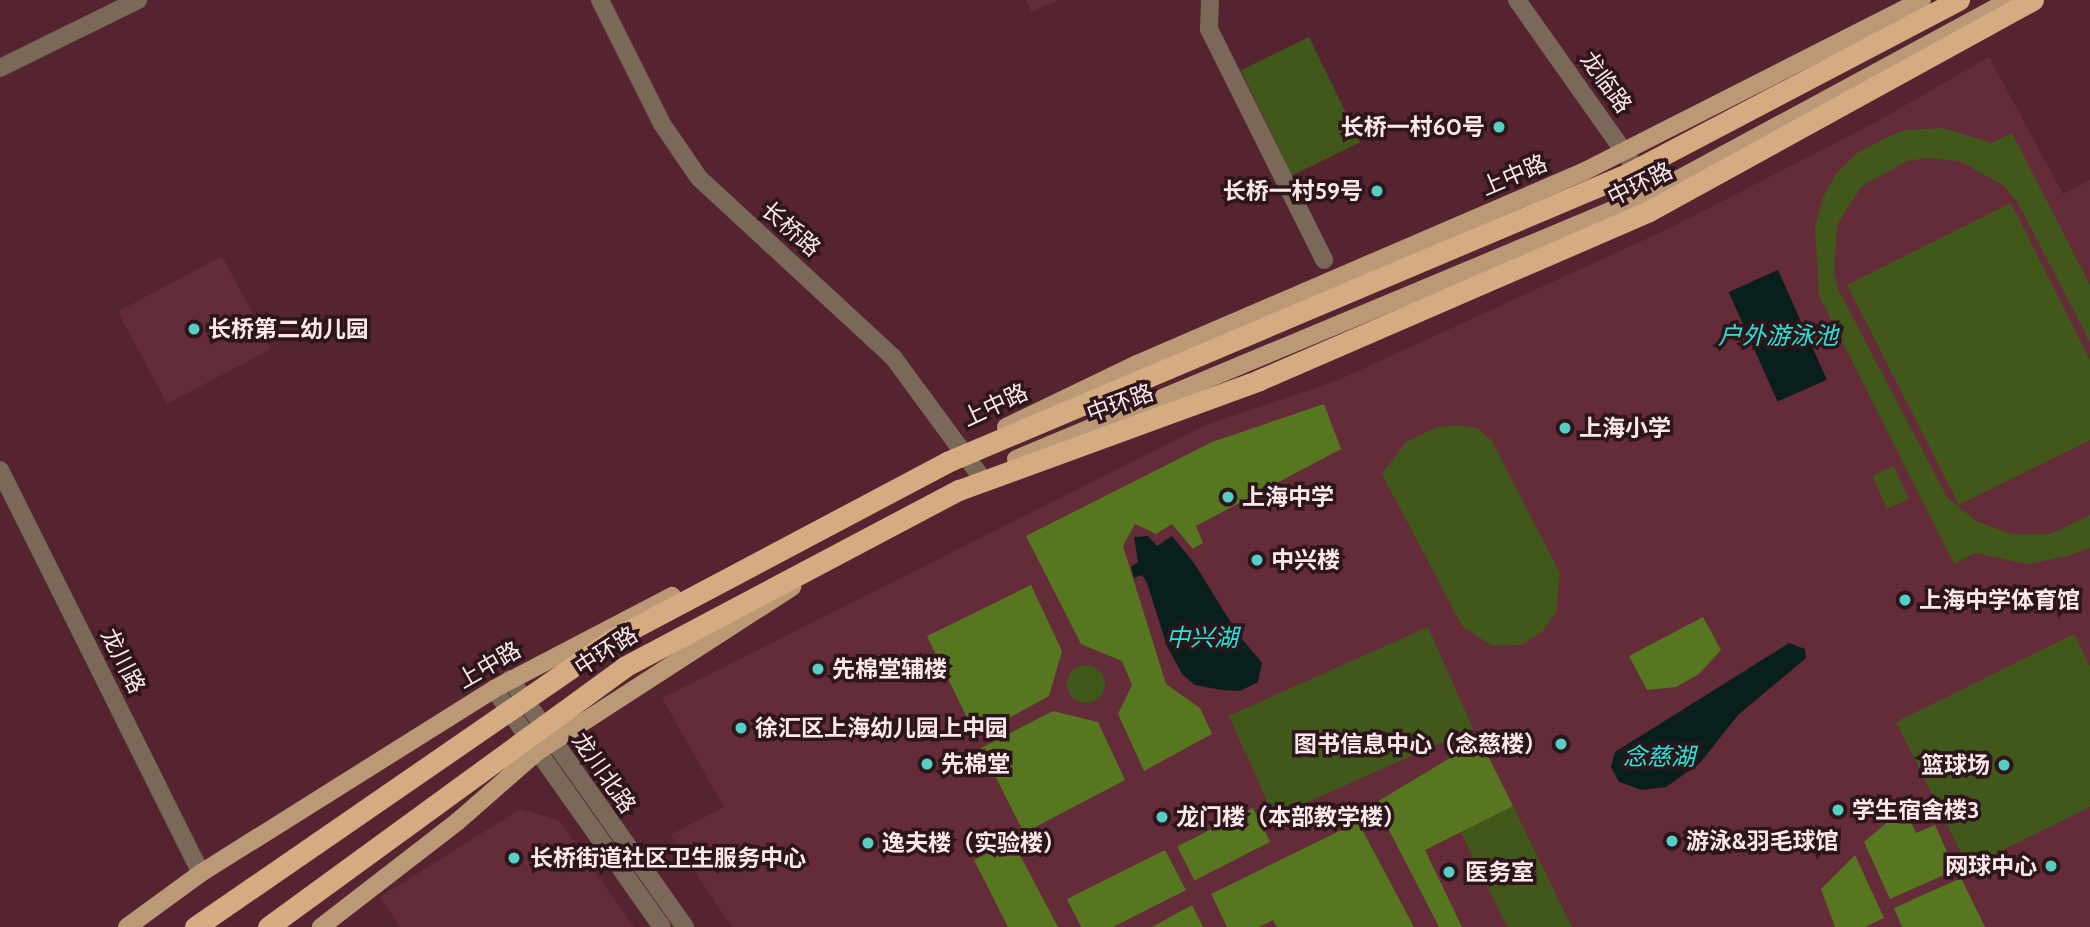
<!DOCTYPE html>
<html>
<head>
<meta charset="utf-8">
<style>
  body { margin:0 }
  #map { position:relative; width:2090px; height:927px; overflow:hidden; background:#552430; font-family:Cabin,"Noto Sans SC",sans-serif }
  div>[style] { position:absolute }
  .built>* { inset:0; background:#642b39; transform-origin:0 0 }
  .green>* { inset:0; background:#42581b; transform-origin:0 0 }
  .round { border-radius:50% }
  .forest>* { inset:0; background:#577620; transform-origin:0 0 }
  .water>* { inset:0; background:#081f1d; transform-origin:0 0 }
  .minor>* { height:18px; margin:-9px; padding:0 9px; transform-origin:9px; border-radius:9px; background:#7a6958 }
  .major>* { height:18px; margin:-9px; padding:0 9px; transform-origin:9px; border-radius:9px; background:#bb9976 }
  .highway-bridge>* { height:21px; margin:-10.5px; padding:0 10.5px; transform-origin:10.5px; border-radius:10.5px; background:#d5ac82 }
  .dots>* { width:19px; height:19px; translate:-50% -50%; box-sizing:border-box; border:4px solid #2d161b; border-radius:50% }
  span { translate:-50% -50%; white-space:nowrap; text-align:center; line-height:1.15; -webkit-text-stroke:7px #2d161b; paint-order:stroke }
  .street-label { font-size:23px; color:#fce8eb }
  .poi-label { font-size:23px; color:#fce8eb; font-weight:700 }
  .right { translate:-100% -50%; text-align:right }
  .left { translate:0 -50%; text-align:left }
  .water-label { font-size:24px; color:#26e6d9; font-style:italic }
</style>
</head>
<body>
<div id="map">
  <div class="built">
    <i style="clip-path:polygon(1027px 0,1059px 0,1031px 12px)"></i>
    <i style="clip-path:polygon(1989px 57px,2063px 194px,2090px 180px,2090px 927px,732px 927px,670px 835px,724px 807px,662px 698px,1205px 425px,1336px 381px,1670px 228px,1876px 122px)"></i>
    <i style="left:222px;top:256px;width:105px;height:118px;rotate:62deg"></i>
    <i style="clip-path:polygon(520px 809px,559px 820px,634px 927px,400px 927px,380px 897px)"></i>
  </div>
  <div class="green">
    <i style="left:1309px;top:37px;width:117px;height:76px;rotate:64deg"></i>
    <i style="clip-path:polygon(1943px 128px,1992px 143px,2012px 133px,2090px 285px,2090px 342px,2019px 205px,2004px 186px,1960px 161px,1926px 158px,1907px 161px,1862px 186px,1837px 225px,1834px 273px,1838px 289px,1947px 497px,1976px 521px,2011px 534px,2050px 534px,2090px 515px,2090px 548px,2067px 556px,2028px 564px,1975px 553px,1954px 564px,1819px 296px,1815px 227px,1823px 197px,1836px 174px,1857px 153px,1889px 136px,1906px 130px)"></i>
    <i style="clip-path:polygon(2011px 203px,2090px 360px,2090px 440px,1959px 505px,1847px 285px)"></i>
    <i style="clip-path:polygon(1460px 425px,1479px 429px,1492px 441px,1560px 573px,1556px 613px,1542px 632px,1521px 645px,1492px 646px,1462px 626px,1382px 474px,1407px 441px,1438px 427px)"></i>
    <i style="left:1894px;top:466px;width:36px;height:24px;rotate:66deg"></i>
    <i style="left:1428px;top:627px;width:111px;height:218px;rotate:66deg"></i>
    <i style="clip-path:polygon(2074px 634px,2090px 666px,2090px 807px,1968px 867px,1896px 722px)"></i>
    <i class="round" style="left:1067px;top:665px;width:38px;height:38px"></i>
    <i style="clip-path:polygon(1513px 806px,1572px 927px,1507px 927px,1461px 832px)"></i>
  </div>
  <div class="forest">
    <i style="clip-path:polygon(1324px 404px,1341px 449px,1196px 526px,1203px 543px,1193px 549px,1172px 524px,1156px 534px,1135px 524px,1123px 546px,1166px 684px,1200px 708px,1212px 734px,1144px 771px,1118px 714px,1132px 685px,1122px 661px,1081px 644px,1026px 536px,1212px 442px)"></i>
    <i style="clip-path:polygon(1031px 585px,1062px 651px,1049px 696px,976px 736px,927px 636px)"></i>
    <i style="clip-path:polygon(1703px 617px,1721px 650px,1699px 674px,1676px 687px,1647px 690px,1629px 656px)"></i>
    <i style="clip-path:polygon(1053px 711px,1098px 722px,1125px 780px,1024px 833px,981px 748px)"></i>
    <i style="clip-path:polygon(1480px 740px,1513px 806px,1425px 850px,1462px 927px,1439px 927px,1375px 803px)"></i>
    <i style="left:1253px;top:808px;width:38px;height:85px;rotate:63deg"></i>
    <i style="clip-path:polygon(1904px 808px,1916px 833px,1935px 825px,1955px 870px,1890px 899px,1864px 842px)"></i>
    <i style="clip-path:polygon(1358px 822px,1414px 927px,1277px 927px,1273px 920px,1259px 927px,1227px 927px,1211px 894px)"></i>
    <i style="clip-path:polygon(1012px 840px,1058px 927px,1008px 927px,974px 860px)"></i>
    <i style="clip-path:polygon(1165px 850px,1186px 890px,1113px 927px,1081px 927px,1067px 899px)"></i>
    <i style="clip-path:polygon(1855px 855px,1884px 918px,1865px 927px,1835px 927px,1821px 889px)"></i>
    <i style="clip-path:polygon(1961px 878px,1985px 927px,1902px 927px,1894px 908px)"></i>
    <i style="clip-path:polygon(1192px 905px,1203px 927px,1152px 927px)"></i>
  </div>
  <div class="water">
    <i style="left:1778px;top:270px;width:120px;height:54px;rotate:66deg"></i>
    <i style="clip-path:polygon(1148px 536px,1157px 546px,1172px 536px,1194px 563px,1238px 634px,1262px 663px,1258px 682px,1240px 691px,1222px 690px,1195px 685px,1182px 674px,1167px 646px,1147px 583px,1142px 575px,1134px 578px,1131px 567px,1138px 562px,1134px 537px)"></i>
    <i style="clip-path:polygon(1789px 643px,1805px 649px,1806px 658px,1738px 715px,1700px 763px,1666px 787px,1642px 790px,1619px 782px,1611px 767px,1615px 752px)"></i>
  </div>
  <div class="minor">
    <i style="left:600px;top:0;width:139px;rotate:63.4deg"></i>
    <i style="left:662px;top:124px;width:65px;rotate:55.6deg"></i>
    <i style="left:699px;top:178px;width:264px;rotate:42.7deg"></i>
    <i style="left:893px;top:357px;width:145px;rotate:53.7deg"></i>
    <i style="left:1210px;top:0;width:29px;rotate:92deg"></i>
    <i style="left:1209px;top:29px;width:258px;rotate:63.5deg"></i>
    <i style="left:1517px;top:0;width:236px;rotate:54.8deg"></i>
    <i style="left:0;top:68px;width:154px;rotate:-26.2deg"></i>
    <i style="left:0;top:470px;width:450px;rotate:63.5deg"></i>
    <i style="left:510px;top:679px;width:304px;rotate:54.8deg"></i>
    <i style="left:494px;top:689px;width:291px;rotate:54.8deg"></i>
  </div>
  <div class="major">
    <i style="left:1006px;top:427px;width:145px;rotate:-25.7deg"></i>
    <i style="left:1137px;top:364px;width:486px;rotate:-23.3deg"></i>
    <i style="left:1583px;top:172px;width:380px;rotate:-26.9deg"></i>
    <i style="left:1016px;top:459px;width:690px;rotate:-22.66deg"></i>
    <i style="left:1653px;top:193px;width:406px;rotate:-28.4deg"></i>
    <i style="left:127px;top:927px;width:92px;rotate:-36.1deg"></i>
    <i style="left:201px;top:873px;width:346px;rotate:-32.1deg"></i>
    <i style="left:494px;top:689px;width:201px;rotate:-27.6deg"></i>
    <i style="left:321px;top:927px;width:172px;rotate:-37.7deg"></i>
    <i style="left:457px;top:822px;width:106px;rotate:-41.2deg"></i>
    <i style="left:537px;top:752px;width:304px;rotate:-32.9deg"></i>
  </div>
  <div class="highway-bridge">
    <i style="left:195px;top:927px;width:508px;rotate:-34.57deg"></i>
    <i style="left:613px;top:639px;width:378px;rotate:-27.9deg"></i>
    <i style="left:947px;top:462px;width:738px;rotate:-22.95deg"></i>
    <i style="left:1627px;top:174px;width:375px;rotate:-27.7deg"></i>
    <i style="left:268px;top:927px;width:441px;rotate:-36.1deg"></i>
    <i style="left:624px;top:667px;width:379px;rotate:-27.9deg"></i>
    <i style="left:959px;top:490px;width:320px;rotate:-20.1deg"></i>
    <i style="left:1259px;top:380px;width:425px;rotate:-23.4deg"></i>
    <i style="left:1649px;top:211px;width:438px;rotate:-28.8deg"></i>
  </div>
  <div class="dots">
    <i style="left:1499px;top:127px;background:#56cec3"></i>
    <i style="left:1377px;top:191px;background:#56cec3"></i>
    <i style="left:194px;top:329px;background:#56cec3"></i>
    <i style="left:1565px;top:428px;background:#56cec3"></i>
    <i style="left:1228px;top:497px;background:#56cec3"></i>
    <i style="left:1257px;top:560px;background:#56cec3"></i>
    <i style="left:1905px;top:600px;background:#56cec3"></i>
    <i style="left:818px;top:669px;background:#56cec3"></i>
    <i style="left:741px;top:728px;background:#56cec3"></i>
    <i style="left:1561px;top:744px;background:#56cec3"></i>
    <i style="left:927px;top:764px;background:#56cec3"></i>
    <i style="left:2004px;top:765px;background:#56cec3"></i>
    <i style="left:1838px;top:810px;background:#56cec3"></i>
    <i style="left:1162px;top:817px;background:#56cec3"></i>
    <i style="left:1672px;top:841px;background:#56cec3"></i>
    <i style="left:868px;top:843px;background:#56cec3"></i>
    <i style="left:514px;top:858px;background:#56cec3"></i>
    <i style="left:2051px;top:866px;background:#56cec3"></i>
    <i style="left:1449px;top:872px;background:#56cec3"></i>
  </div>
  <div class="street-label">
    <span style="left:1606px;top:82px;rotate:54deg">龙临路</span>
    <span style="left:1514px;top:175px;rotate:-23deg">上中路</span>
    <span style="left:1640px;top:184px;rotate:-26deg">中环路</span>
    <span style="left:791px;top:229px;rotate:41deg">长桥路</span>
    <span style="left:1120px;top:403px;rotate:-20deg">中环路</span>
    <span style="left:995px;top:405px;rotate:-25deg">上中路</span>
    <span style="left:606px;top:651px;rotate:-33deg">中环路</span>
    <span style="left:123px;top:661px;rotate:63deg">龙川路</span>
    <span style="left:489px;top:665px;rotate:-30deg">上中路</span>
    <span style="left:604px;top:773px;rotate:55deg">龙川北路</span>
  </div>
  <div class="poi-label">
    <span class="right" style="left:1485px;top:127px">长桥一村60号</span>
    <span class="right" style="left:1363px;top:191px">长桥一村59号</span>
    <span class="left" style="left:208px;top:329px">长桥第二幼儿园</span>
    <span class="left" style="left:1579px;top:428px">上海小学</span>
    <span class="left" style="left:1242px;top:497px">上海中学</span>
    <span class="left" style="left:1271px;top:560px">中兴楼</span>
    <span class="left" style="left:1919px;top:600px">上海中学体育馆</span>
    <span class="left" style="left:832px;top:669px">先棉堂辅楼</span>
    <span class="left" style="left:755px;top:728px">徐汇区上海幼儿园上中园</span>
    <span class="right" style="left:1547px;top:744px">图书信息中心（念慈楼）</span>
    <span class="left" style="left:941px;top:764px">先棉堂</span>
    <span class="right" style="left:1990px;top:765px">篮球场</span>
    <span class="left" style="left:1852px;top:810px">学生宿舍楼3</span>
    <span class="left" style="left:1176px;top:817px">龙门楼（本部教学楼）</span>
    <span class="left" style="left:1686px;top:841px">游泳&amp;羽毛球馆</span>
    <span class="left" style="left:882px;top:843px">逸夫楼（实验楼）</span>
    <span class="left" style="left:530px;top:858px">长桥街道社区卫生服务中心</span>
    <span class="right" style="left:2037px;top:866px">网球中心</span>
    <span class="left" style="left:1465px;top:872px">医务室</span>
  </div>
  <div class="water-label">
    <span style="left:1778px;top:336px">户外游泳池</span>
    <span style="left:1202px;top:638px">中兴湖</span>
    <span style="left:1659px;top:757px">念慈湖</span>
  </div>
</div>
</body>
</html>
